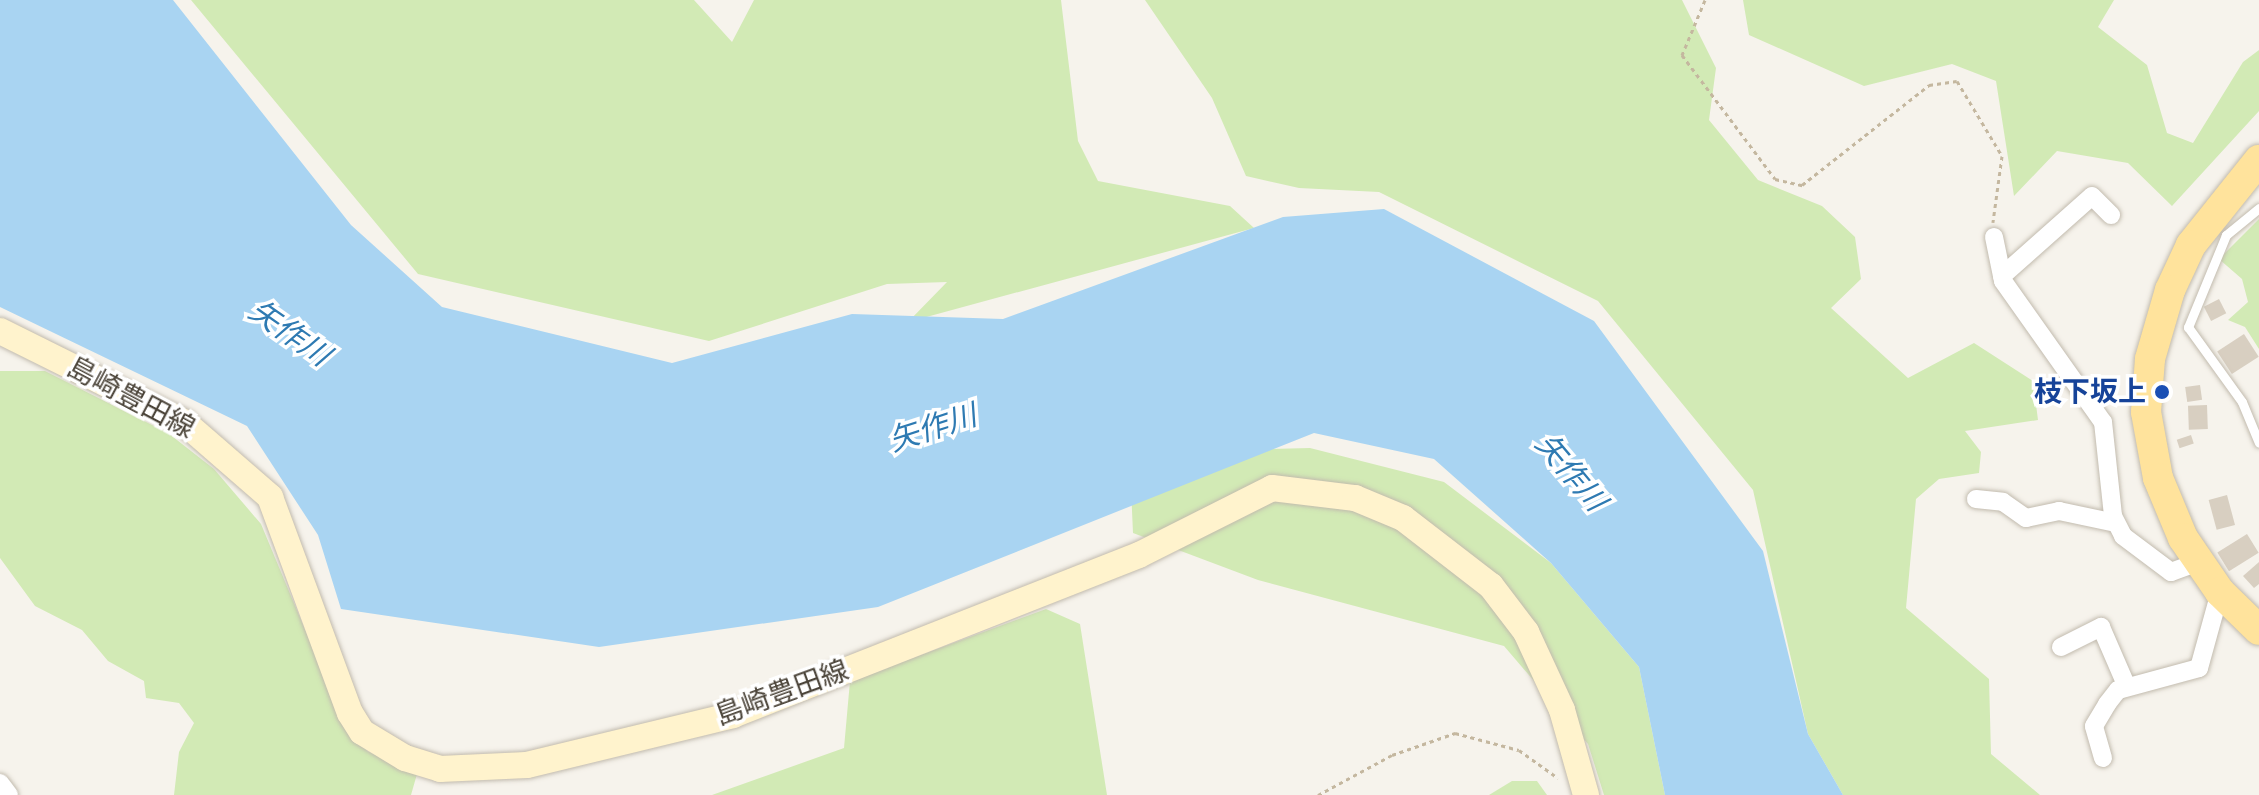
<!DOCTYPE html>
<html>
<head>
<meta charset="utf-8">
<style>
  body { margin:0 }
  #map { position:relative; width:2259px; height:795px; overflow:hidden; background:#f6f3ec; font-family:"Varela Round","Noto Sans JP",sans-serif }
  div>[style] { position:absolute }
  .green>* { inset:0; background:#d2eab5 }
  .water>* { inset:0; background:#a9d4f2 }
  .building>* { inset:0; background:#d8cfc1; transform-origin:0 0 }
  .path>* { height:3px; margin-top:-1.5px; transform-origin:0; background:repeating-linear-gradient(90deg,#c4b79f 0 4px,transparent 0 8px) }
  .roads { filter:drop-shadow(0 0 2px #c2bbae) drop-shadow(0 0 2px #c2bbae) }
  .lane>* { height:9px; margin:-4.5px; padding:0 4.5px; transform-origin:4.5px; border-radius:4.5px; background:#fff }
  .street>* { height:18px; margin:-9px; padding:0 9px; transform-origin:9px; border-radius:9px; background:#fff }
  .secondary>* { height:26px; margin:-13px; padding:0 13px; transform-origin:13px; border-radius:13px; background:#fff3cd }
  .primary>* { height:30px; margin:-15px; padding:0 15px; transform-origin:15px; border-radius:15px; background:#ffe39c }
  .dots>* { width:22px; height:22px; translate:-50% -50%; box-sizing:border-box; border:4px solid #fff; border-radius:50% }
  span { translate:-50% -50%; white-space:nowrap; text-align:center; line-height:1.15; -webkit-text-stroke:7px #fff; paint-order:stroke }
  .transit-label { font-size:28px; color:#164399; font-weight:700 }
  .right { translate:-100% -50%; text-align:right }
  .street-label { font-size:28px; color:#4b4439 }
  .water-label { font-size:30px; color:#2e7ab2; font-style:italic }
</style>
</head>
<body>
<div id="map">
  <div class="green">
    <i style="clip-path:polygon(191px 0,694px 0,732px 42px,754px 0,1061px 0,1078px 141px,1098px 181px,1230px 206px,1254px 228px,908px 322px,947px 282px,887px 284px,709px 341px,418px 274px)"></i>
    <i style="clip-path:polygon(1145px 0,1682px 0,1716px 68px,1709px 120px,1758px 180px,1822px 206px,1855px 237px,1861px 279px,1831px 308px,1908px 378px,1974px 343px,2033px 381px,2038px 420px,1965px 431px,1981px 452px,1979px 473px,1939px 479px,1916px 499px,1906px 608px,1989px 679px,1991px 754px,2040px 795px,1843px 795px,1808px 734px,1753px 490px,1598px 301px,1379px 192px,1299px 188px,1246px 176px,1212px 98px)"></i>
    <i style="clip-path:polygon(1743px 0,2114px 0,2098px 27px,2147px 65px,2167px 133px,2193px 143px,2243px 62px,2259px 50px,2259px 111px,2172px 206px,2128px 163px,2057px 151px,2014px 196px,1996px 81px,1952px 64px,1864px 86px,1749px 35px)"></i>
    <i style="clip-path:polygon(2259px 219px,2259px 349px,2245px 327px,2228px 320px,2248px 302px,2242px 279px,2219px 259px)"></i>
    <i style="clip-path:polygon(0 371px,45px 371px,168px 433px,214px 469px,261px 524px,341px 716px,367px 751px,417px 774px,411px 795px,174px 795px,179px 752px,194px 723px,179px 703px,146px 698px,144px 681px,108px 661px,82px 630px,35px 606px,0 558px)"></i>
    <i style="clip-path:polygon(1310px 448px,1444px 482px,1551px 563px,1639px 667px,1665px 795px,1604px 795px,1588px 744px,1504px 646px,1258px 580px,1133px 533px,1130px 466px,1183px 451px)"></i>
    <i style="clip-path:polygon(1046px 609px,1080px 624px,1107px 795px,712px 795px,844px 748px,850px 681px)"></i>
    <i style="clip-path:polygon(1512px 781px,1537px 781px,1547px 795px,1489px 795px)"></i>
  </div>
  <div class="water">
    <i style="clip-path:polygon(0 0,173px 0,351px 225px,442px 307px,672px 363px,852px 314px,1003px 319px,1283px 217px,1384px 209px,1594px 321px,1763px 551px,1808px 734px,1843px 795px,1665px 795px,1639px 667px,1551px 563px,1434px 459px,1314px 433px,878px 607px,599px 647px,341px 609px,318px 535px,247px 426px,0 307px)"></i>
  </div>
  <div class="building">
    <i style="left:2219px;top:299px;width:16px;height:17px;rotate:63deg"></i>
    <i style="left:2244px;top:334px;width:27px;height:32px;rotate:57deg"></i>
    <i style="left:2200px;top:385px;width:15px;height:15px;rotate:82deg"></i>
    <i style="left:2207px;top:405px;width:24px;height:19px;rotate:88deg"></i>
    <i style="left:2191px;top:435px;width:9px;height:15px;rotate:72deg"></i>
    <i style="left:2227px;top:495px;width:31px;height:19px;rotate:75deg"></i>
    <i style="left:2247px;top:534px;width:22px;height:35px;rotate:58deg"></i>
    <i style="clip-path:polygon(2259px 562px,2259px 584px,2254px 588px,2243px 576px)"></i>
  </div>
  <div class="path">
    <i style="left:1705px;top:0;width:60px;rotate:112.7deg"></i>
    <i style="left:1682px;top:55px;width:155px;rotate:53.1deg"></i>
    <i style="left:1775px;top:179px;width:28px;rotate:13deg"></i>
    <i style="left:1802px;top:185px;width:162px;rotate:-38.2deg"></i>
    <i style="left:1929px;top:85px;width:28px;rotate:-8deg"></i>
    <i style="left:1957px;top:81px;width:87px;rotate:59deg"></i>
    <i style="left:2002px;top:156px;width:67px;rotate:97.8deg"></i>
    <i style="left:1318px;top:795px;width:84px;rotate:-28.4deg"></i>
    <i style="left:1392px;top:755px;width:67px;rotate:-19.2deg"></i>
    <i style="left:1455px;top:733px;width:66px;rotate:14.9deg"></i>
    <i style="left:1519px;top:750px;width:48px;rotate:35.7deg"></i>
  </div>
  <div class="roads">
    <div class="lane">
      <i style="left:2259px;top:208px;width:43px;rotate:140.7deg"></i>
      <i style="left:2226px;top:235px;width:100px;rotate:112.4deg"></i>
      <i style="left:2188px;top:327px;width:92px;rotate:54.2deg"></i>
      <i style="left:2242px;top:402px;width:44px;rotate:67.5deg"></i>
    </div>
    <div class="street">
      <i style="left:1994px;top:237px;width:45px;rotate:78.4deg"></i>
      <i style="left:2003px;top:281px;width:173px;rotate:54.7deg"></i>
      <i style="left:2103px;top:422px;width:95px;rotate:83.9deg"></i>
      <i style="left:2113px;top:516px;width:22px;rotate:63deg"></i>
      <i style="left:2123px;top:536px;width:60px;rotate:36.9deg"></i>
      <i style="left:2171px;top:572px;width:27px;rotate:-20deg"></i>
      <i style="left:2002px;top:276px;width:120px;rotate:-41.6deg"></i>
      <i style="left:2092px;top:196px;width:27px;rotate:45deg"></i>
      <i style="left:1976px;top:499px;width:27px;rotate:6deg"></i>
      <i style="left:2003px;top:502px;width:28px;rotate:35deg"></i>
      <i style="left:2026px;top:518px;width:34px;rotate:-12deg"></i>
      <i style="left:2059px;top:511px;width:58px;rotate:11.9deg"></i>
      <i style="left:2061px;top:647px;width:45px;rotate:-26.6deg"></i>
      <i style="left:2101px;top:627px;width:65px;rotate:66.6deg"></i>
      <i style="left:2103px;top:758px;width:33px;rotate:-106deg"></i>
      <i style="left:2094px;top:726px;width:26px;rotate:-59deg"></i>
      <i style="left:2107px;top:704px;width:18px;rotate:-52deg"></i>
      <i style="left:2118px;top:690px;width:84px;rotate:-15.2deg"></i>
      <i style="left:2199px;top:668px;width:79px;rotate:-74.6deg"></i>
      <i style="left:0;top:783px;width:15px;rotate:53deg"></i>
    </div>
    <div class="secondary">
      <i style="left:0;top:331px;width:207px;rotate:26.4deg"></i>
      <i style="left:185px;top:423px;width:113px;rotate:41deg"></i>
      <i style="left:270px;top:497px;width:230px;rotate:69.7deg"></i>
      <i style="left:350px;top:713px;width:22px;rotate:58deg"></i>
      <i style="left:362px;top:732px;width:50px;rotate:31.2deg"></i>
      <i style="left:405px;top:758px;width:37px;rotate:17deg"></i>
      <i style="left:440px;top:769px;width:87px;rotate:-2.6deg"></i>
      <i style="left:527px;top:765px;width:212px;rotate:-13.6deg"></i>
      <i style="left:733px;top:715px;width:436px;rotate:-21.5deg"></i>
      <i style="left:1139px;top:555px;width:149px;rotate:-26.7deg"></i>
      <i style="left:1272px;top:488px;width:84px;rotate:6.9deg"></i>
      <i style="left:1355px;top:498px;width:52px;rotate:22.6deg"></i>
      <i style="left:1403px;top:518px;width:111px;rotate:37.7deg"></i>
      <i style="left:1491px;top:586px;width:58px;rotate:52.7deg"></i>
      <i style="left:1526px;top:632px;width:86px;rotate:65.2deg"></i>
      <i style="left:1562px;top:710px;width:88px;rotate:74.2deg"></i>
    </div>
    <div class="primary">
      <i style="left:2259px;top:160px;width:109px;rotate:128.7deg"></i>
      <i style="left:2191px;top:245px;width:50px;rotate:115deg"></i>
      <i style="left:2170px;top:290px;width:72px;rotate:106.2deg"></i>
      <i style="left:2150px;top:359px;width:53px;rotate:94.3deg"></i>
      <i style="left:2146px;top:412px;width:67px;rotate:79.7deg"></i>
      <i style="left:2158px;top:478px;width:65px;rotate:67.4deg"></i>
      <i style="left:2183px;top:538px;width:65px;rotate:55.6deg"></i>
      <i style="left:2220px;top:592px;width:54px;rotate:44.3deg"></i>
    </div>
  </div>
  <div class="dots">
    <i style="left:2162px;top:392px;background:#1a4fb4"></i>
  </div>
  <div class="transit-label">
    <span class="right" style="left:2146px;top:392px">枝下坂上</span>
  </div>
  <div class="street-label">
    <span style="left:131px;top:398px;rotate:28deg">島崎豊田線</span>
    <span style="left:782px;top:693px;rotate:-20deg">島崎豊田線</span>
  </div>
  <div class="water-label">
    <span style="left:289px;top:334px;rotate:35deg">矢作川</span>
    <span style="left:933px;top:429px;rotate:-18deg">矢作川</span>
    <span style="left:1570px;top:473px;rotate:50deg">矢作川</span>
  </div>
</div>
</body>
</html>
